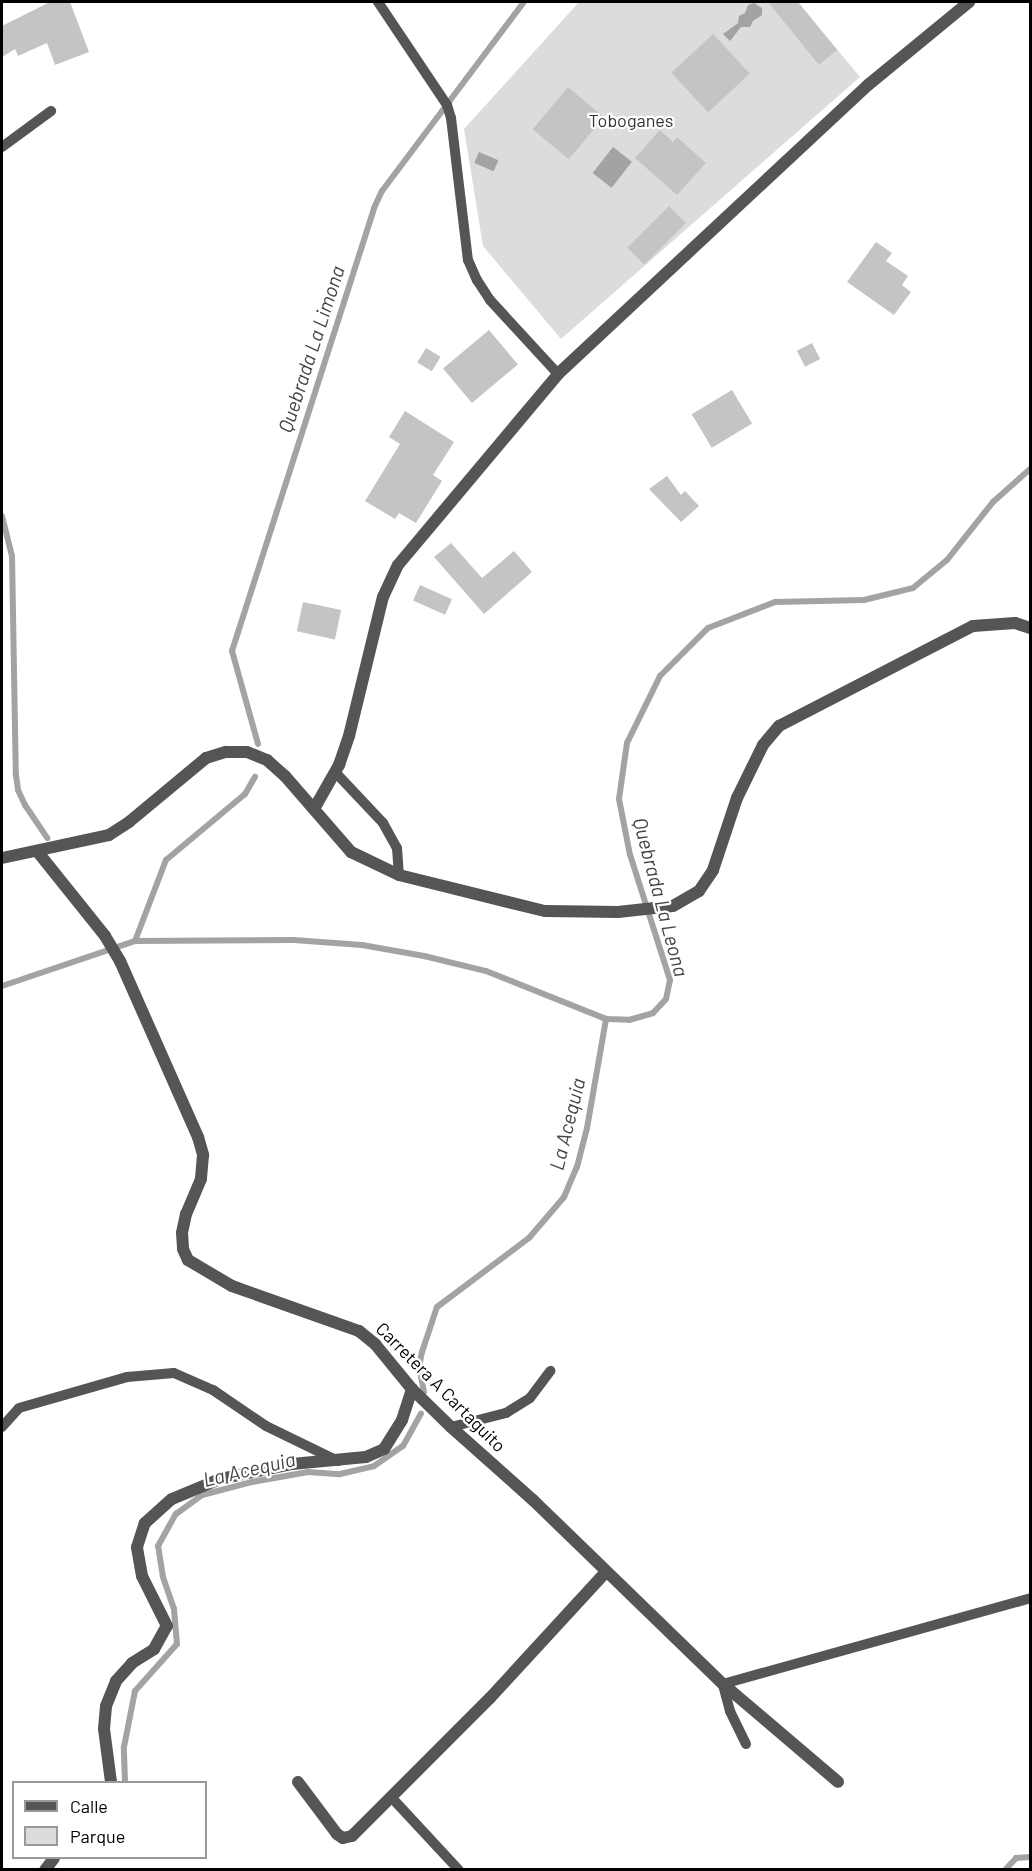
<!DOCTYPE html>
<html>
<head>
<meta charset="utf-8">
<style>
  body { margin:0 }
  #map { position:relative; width:1032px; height:1871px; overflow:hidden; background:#fff; font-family:Barlow,sans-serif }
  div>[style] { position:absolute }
  .green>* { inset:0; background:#dcdcdc }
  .water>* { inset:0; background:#a3a3a3; transform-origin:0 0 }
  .stream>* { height:6px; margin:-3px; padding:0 3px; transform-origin:3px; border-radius:3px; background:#a3a3a3 }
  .building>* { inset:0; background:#c4c4c4; transform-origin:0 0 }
  .lane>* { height:10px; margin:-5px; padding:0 5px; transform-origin:5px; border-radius:5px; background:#555 }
  .street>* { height:12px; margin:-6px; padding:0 6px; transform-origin:6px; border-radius:6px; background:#555 }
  span { translate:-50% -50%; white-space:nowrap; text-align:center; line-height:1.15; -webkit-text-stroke:4.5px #fff; paint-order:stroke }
  .park-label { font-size:18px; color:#333 }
  .street-label { font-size:18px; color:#000 }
  .water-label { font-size:20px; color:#444; font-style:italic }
  .frame { position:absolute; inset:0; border:3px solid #000; pointer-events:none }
  .legend { position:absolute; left:12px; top:1781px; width:195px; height:78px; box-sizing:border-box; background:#fff; border:2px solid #999; margin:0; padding:8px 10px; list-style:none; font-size:18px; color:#000 }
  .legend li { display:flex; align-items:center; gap:12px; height:30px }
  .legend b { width:30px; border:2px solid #999 }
</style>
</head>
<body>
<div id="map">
  <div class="green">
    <i style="clip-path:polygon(579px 2px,798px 2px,860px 77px,561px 339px,483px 246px,464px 129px)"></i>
  </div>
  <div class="water">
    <i style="clip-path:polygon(754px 3px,762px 8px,762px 15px,753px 21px,750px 27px,741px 27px,730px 41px,723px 34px,738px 23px,739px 16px,745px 13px,748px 5px)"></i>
    <i style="left:613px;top:147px;width:24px;height:33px;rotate:38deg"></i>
    <i style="left:479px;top:152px;width:21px;height:12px;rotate:23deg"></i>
  </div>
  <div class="stream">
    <i style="left:2px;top:516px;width:41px;rotate:76deg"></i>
    <i style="left:12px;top:556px;width:219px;rotate:89deg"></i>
    <i style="left:16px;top:775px;width:15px;rotate:82deg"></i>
    <i style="left:18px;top:790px;width:17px;rotate:65deg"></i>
    <i style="left:25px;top:805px;width:40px;rotate:56deg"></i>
    <i style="left:258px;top:744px;width:97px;rotate:-105.6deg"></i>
    <i style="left:232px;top:651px;width:465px;rotate:-72.2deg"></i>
    <i style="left:374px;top:208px;width:19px;rotate:-65deg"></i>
    <i style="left:382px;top:191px;width:236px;rotate:-53.1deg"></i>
    <i style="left:135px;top:941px;width:87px;rotate:-69.1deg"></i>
    <i style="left:166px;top:860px;width:103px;rotate:-39.9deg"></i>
    <i style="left:245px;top:794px;width:20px;rotate:-60deg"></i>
    <i style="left:2px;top:986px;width:140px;rotate:-18.7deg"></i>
    <i style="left:135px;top:941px;width:159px;rotate:-0.4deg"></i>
    <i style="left:294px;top:940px;width:68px;rotate:4.2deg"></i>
    <i style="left:362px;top:945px;width:63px;rotate:10.1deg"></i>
    <i style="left:424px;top:956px;width:64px;rotate:13.6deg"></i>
    <i style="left:486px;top:971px;width:129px;rotate:21.8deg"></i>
    <i style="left:606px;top:1019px;width:23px;rotate:2deg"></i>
    <i style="left:629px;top:1020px;width:25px;rotate:-16deg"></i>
    <i style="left:653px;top:1013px;width:19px;rotate:-47deg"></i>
    <i style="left:666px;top:999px;width:19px;rotate:-78deg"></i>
    <i style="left:670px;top:980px;width:131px;rotate:-107.7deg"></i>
    <i style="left:630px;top:855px;width:57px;rotate:-101.1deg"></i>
    <i style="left:619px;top:799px;width:57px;rotate:-81.9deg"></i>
    <i style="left:627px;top:743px;width:75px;rotate:-63.8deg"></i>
    <i style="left:660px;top:676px;width:68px;rotate:-45deg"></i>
    <i style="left:708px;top:628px;width:72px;rotate:-21.2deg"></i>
    <i style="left:775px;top:602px;width:89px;rotate:-1.3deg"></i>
    <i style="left:864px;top:600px;width:50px;rotate:-13.8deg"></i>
    <i style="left:913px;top:588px;width:44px;rotate:-39.5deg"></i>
    <i style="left:947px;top:560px;width:74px;rotate:-51.6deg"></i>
    <i style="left:993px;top:502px;width:50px;rotate:-41.7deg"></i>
    <i style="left:424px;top:1392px;width:25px;rotate:-101deg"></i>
    <i style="left:419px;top:1367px;width:15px;rotate:-79deg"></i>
    <i style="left:422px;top:1352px;width:47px;rotate:-71.6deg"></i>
    <i style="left:437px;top:1307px;width:115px;rotate:-36.9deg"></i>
    <i style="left:529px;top:1238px;width:54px;rotate:-49.5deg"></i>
    <i style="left:564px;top:1197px;width:33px;rotate:-67deg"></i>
    <i style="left:577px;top:1167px;width:40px;rotate:-75.6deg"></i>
    <i style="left:587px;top:1128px;width:111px;rotate:-80.1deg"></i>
    <i style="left:125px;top:1782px;width:35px;rotate:-92deg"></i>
    <i style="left:124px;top:1747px;width:57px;rotate:-78.9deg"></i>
    <i style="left:135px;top:1691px;width:63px;rotate:-48.2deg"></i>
    <i style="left:177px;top:1644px;width:35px;rotate:-95deg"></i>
    <i style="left:174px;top:1609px;width:34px;rotate:-109deg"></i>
    <i style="left:163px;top:1577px;width:31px;rotate:-99deg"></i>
    <i style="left:158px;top:1546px;width:37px;rotate:-61deg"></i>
    <i style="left:176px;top:1514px;width:32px;rotate:-36deg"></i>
    <i style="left:202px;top:1495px;width:52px;rotate:-14.6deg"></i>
    <i style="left:252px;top:1482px;width:57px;rotate:-10.1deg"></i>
    <i style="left:308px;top:1472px;width:32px;rotate:4deg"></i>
    <i style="left:340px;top:1474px;width:35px;rotate:-13deg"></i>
    <i style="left:374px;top:1466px;width:35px;rotate:-35deg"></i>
    <i style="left:403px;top:1446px;width:37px;rotate:-61deg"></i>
    <i style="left:1005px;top:1870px;width:16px;rotate:-47deg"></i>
    <i style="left:1016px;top:1858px;width:14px;rotate:-4deg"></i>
  </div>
  <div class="building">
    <i style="clip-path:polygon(50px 2px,70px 2px,89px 52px,55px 65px,47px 43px,18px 56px,15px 49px,2px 57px,2px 26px)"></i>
    <i style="clip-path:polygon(768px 2px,798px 2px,837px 50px,819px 65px)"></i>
    <i style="left:713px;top:34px;width:54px;height:57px;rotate:47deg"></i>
    <i style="left:568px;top:87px;width:47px;height:55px;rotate:40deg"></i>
    <i style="clip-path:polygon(660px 130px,673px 142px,677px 137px,706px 163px,677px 195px,635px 158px)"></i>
    <i style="left:669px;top:206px;width:24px;height:59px;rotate:45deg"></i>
    <i style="clip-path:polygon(876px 242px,892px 253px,886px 261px,908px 276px,902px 285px,911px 292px,894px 315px,847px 282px)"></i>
    <i style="left:489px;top:330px;width:45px;height:60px;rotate:50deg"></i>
    <i style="left:812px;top:343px;width:18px;height:17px;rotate:63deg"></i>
    <i style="left:426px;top:348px;width:17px;height:17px;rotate:31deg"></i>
    <i style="left:732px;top:390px;width:39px;height:47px;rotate:59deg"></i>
    <i style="clip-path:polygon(405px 411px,454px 442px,433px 475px,442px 481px,416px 523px,399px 513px,395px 519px,365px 501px,400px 444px,389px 437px)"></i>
    <i style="clip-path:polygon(667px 476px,681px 495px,685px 491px,699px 506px,681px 522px,649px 489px)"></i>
    <i style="clip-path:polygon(451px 543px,482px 578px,514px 551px,532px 572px,484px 614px,434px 557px)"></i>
    <i style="left:420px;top:585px;width:35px;height:17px;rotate:24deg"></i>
    <i style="left:303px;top:602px;width:39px;height:30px;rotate:12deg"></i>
  </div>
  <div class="lane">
    <i style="left:378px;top:2px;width:124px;rotate:56.2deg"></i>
    <i style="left:447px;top:105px;width:14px;rotate:73deg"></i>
    <i style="left:451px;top:118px;width:143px;rotate:83.2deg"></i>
    <i style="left:468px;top:260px;width:22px;rotate:66deg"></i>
    <i style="left:477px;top:280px;width:24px;rotate:57deg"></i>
    <i style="left:490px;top:300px;width:100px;rotate:47.4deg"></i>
    <i style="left:2px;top:147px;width:61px;rotate:-36.3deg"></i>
    <i style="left:335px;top:772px;width:70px;rotate:46.7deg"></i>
    <i style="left:383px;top:823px;width:29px;rotate:61deg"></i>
    <i style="left:397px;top:848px;width:27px;rotate:86deg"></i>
    <i style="left:2px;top:1427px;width:25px;rotate:-48deg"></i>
    <i style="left:19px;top:1408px;width:112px;rotate:-16deg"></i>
    <i style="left:127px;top:1377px;width:47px;rotate:-4.9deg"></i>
    <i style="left:174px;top:1373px;width:43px;rotate:23.6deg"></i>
    <i style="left:213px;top:1390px;width:64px;rotate:34.2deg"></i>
    <i style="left:266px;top:1426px;width:80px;rotate:25.9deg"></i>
    <i style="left:451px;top:1427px;width:57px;rotate:-14.3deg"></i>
    <i style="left:506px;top:1413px;width:28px;rotate:-32deg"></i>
    <i style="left:530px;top:1398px;width:34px;rotate:-53deg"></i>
    <i style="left:746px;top:1744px;width:37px;rotate:-116deg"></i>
    <i style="left:730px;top:1711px;width:28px;rotate:-105deg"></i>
    <i style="left:723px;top:1684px;width:319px;rotate:-15.6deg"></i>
    <i style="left:392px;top:1798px;width:98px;rotate:47.1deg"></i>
  </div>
  <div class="street">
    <i style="left:314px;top:809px;width:51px;rotate:-60.4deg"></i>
    <i style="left:339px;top:765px;width:31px;rotate:-71deg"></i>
    <i style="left:349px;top:736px;width:143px;rotate:-76.3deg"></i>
    <i style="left:383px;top:597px;width:35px;rotate:-65deg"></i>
    <i style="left:398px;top:565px;width:249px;rotate:-50deg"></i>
    <i style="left:558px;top:374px;width:424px;rotate:-43deg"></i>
    <i style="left:868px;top:85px;width:131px;rotate:-39.4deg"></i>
    <i style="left:37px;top:851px;width:109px;rotate:51.3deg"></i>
    <i style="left:105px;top:936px;width:29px;rotate:59deg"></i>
    <i style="left:120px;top:961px;width:193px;rotate:66.1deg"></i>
    <i style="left:198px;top:1137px;width:19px;rotate:74deg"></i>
    <i style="left:203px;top:1155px;width:24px;rotate:95deg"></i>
    <i style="left:201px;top:1179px;width:38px;rotate:113deg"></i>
    <i style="left:186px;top:1214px;width:19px;rotate:102deg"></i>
    <i style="left:182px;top:1233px;width:16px;rotate:86deg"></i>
    <i style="left:183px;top:1249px;width:12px;rotate:66deg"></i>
    <i style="left:188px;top:1260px;width:51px;rotate:30.6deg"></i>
    <i style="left:232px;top:1286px;width:135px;rotate:19.5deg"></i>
    <i style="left:359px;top:1331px;width:21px;rotate:39deg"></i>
    <i style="left:375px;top:1344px;width:58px;rotate:50.6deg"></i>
    <i style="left:412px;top:1389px;width:54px;rotate:44.3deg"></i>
    <i style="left:451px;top:1427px;width:110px;rotate:41.7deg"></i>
    <i style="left:533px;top:1500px;width:264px;rotate:44.1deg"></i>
    <i style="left:723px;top:1684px;width:151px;rotate:40.4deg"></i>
    <i style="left:2px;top:858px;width:109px;rotate:-12.1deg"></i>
    <i style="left:109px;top:835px;width:24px;rotate:-33deg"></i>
    <i style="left:129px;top:822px;width:100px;rotate:-39.7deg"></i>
    <i style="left:206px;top:758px;width:21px;rotate:-17deg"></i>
    <i style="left:226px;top:752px;width:21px"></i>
    <i style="left:247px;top:752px;width:22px;rotate:22deg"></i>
    <i style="left:267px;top:760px;width:24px;rotate:42deg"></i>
    <i style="left:285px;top:776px;width:101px;rotate:49deg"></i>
    <i style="left:351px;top:852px;width:53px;rotate:25.6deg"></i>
    <i style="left:399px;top:875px;width:150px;rotate:13.9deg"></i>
    <i style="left:545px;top:911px;width:73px;rotate:0.8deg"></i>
    <i style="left:618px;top:912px;width:55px;rotate:-6.2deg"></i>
    <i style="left:673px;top:906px;width:30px;rotate:-30deg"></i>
    <i style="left:699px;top:891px;width:25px;rotate:-56deg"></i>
    <i style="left:713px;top:870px;width:76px;rotate:-71.6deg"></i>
    <i style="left:737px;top:798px;width:59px;rotate:-63.9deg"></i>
    <i style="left:763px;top:745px;width:25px;rotate:-50deg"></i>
    <i style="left:779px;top:726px;width:218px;rotate:-27.3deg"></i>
    <i style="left:973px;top:626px;width:42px;rotate:-4.1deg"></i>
    <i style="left:1015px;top:623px;width:16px;rotate:18deg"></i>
    <i style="left:111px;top:1782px;width:53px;rotate:-97.5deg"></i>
    <i style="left:104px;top:1729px;width:23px;rotate:-85deg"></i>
    <i style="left:106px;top:1706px;width:27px;rotate:-68deg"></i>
    <i style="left:116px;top:1681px;width:24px;rotate:-48deg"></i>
    <i style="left:132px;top:1663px;width:26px;rotate:-32deg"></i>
    <i style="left:154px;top:1649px;width:26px;rotate:-61deg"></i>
    <i style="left:167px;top:1626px;width:56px;rotate:-116.6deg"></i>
    <i style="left:142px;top:1576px;width:29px;rotate:-100deg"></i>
    <i style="left:137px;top:1547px;width:25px;rotate:-72deg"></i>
    <i style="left:145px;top:1523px;width:36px;rotate:-42deg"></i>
    <i style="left:172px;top:1499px;width:52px;rotate:-22.6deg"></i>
    <i style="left:220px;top:1479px;width:74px;rotate:-11.8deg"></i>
    <i style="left:292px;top:1464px;width:74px;rotate:-5.4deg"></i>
    <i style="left:366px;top:1457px;width:20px;rotate:-24deg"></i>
    <i style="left:384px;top:1449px;width:34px;rotate:-58deg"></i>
    <i style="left:402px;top:1420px;width:33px;rotate:-72deg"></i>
    <i style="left:298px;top:1782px;width:65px;rotate:53.1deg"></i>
    <i style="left:337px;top:1834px;width:7px;rotate:34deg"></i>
    <i style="left:343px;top:1838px;width:9px;rotate:-13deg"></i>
    <i style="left:352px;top:1836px;width:195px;rotate:-45deg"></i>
    <i style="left:490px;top:1698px;width:171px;rotate:-47.4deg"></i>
    <i style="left:45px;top:1870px;width:15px;rotate:-53deg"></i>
  </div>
  <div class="park-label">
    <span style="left:631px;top:120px">Toboganes</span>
  </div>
  <div class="street-label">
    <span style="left:441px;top:1387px;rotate:45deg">Carretera A Cartaguito</span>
  </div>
  <div class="water-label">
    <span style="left:311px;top:349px;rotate:-72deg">Quebrada La Limona</span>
    <span style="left:661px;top:897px;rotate:75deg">Quebrada La Leona</span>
    <span style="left:567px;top:1124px;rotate:-76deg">La Acequia</span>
    <span style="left:249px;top:1469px;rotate:-13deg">La Acequia</span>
  </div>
  <div class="frame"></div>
  <ul class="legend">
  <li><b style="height:8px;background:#555"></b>Calle</li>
  <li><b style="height:16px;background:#dcdcdc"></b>Parque</li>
  </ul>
</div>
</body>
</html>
